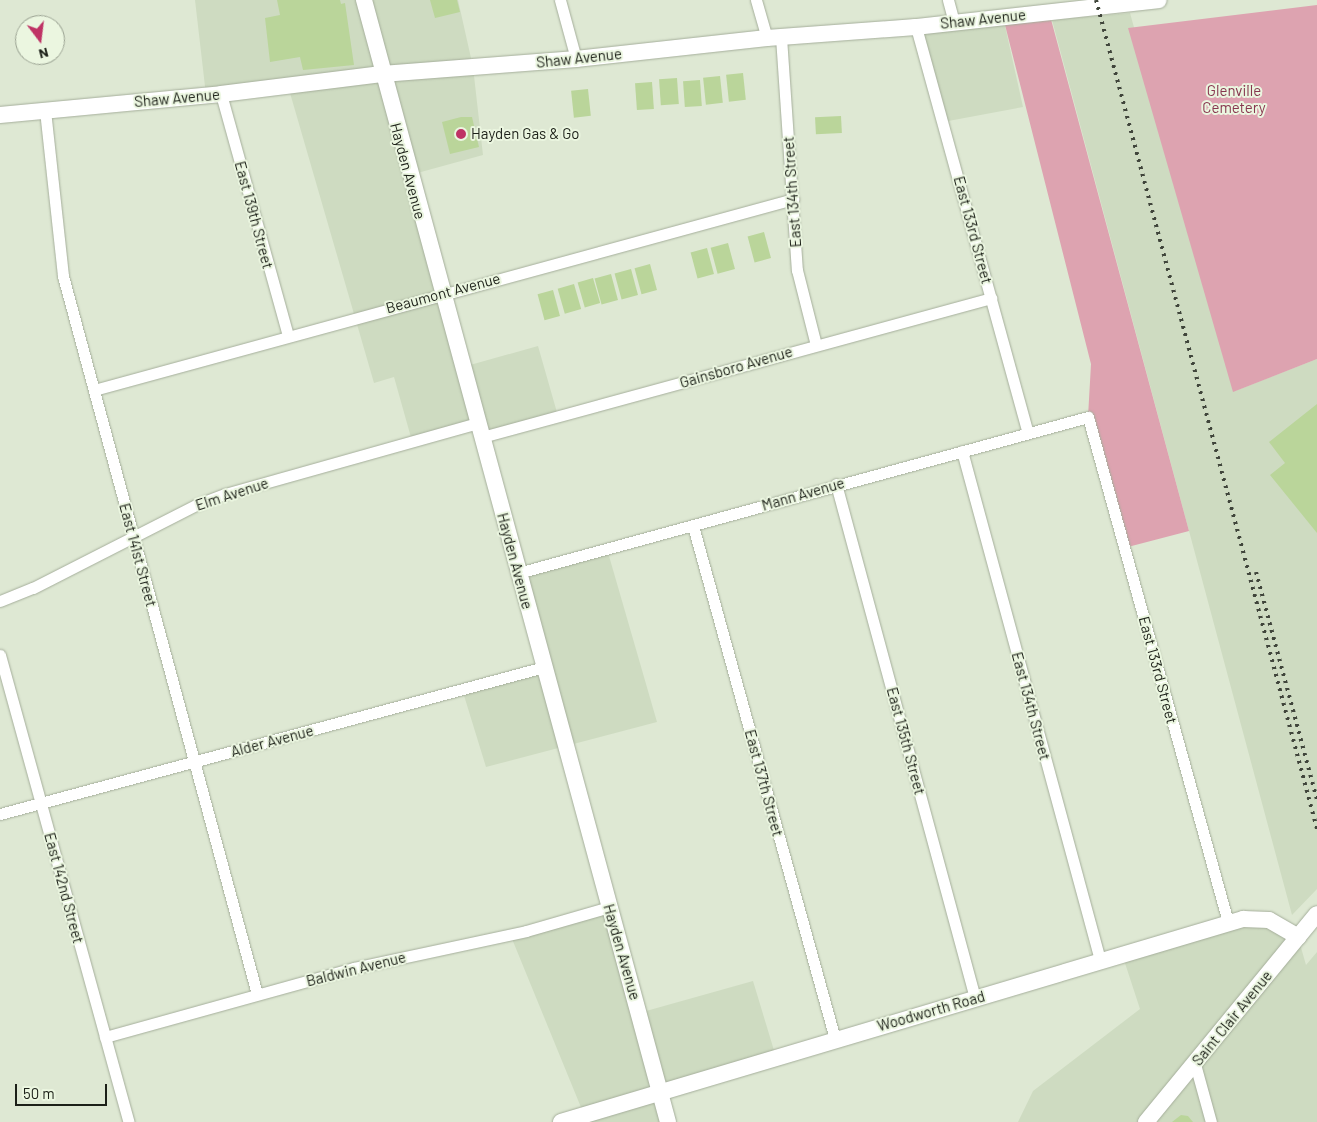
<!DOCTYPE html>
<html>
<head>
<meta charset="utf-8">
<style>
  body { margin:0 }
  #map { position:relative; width:1317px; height:1122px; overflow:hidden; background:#dee8d3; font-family:Barlow,sans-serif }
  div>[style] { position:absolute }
  .built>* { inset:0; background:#cedbc1 }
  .green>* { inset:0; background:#dda3b0 }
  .building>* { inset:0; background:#bad59a; transform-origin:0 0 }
  .roads { filter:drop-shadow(0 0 1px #a5ae9b) drop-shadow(0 0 1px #a5ae9b) }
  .street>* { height:11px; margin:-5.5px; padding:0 5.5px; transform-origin:5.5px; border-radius:5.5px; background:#fff }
  .secondary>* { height:16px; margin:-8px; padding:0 8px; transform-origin:8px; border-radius:8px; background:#fff }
  .rail>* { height:4px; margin-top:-2px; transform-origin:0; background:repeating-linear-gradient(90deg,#40453b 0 2.5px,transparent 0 7.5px) }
  .dots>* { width:14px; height:14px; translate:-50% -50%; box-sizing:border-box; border:2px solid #ebf6e0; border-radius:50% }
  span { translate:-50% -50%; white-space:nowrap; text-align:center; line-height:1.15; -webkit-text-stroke:4px #ebf6e0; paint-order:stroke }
  .street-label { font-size:15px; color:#1c2018 }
  .park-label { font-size:15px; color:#87364e }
  .poi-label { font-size:15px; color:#1c2018 }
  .left { translate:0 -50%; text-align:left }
  .north { position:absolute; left:15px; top:15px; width:50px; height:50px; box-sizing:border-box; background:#ebf6e0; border:1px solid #98a090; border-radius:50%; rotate:165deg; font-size:14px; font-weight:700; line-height:20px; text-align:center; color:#1c2018 }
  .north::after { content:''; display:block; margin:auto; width:18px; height:22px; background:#bf3365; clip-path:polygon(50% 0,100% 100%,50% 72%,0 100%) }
  .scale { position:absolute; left:15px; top:1084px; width:92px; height:22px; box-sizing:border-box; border:2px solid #1c2018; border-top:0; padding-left:6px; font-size:15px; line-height:18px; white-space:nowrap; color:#1c2018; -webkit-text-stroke:4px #ebf6e0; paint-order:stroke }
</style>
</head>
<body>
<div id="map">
  <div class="built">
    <i style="clip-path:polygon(195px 0,458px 0,473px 67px,483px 155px,410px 175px,463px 367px,538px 346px,558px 416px,482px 437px,478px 423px,412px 441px,394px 377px,374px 383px,288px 86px,206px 95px)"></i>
    <i style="clip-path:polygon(1130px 13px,1235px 391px,1317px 359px,1317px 889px,1292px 915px,1052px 20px)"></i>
    <i style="clip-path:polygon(1003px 17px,1023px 107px,943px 122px,916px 27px)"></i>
    <i style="clip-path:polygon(607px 549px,657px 722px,486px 767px,462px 689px,543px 667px,518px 573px)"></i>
    <i style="clip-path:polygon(609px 907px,639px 1013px,753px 981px,776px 1057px,660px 1091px,668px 1122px,587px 1122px,510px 934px)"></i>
    <i style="clip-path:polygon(1243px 919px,1298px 937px,1306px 965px,1317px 952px,1317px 1122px,1018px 1122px,1033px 1091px,1140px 1009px,1122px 954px)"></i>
  </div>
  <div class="green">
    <i style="clip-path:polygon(1317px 5px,1317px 359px,1233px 392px,1128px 28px)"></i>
    <i style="clip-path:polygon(1049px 12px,1189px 531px,1124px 548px,1088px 417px,1091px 364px,1003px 17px)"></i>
  </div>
  <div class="building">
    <i style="clip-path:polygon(277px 0,340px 0,341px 4px,345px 3px,354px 65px,303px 70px,300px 57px,270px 62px,265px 18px,280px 15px)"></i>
    <i style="clip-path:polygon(430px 0,457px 0,460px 12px,435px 18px)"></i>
    <i style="left:743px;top:73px;width:27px;height:17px;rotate:84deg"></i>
    <i style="left:720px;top:76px;width:27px;height:17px;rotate:84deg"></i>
    <i style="left:677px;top:78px;width:26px;height:18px;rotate:86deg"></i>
    <i style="left:700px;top:80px;width:26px;height:17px;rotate:86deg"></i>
    <i style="left:652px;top:82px;width:27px;height:17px;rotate:86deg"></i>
    <i style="left:588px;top:89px;width:27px;height:17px;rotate:84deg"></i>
    <i style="left:841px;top:116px;width:17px;height:26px;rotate:87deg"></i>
    <i style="clip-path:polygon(461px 117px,472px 117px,479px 147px,450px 154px,442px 122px)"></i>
    <i style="left:764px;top:232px;width:27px;height:17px;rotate:75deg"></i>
    <i style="left:728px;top:243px;width:27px;height:18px;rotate:75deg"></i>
    <i style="left:707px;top:248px;width:27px;height:17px;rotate:75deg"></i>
    <i style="left:650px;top:264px;width:27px;height:16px;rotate:75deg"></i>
    <i style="left:631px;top:269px;width:27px;height:17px;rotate:75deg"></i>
    <i style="left:611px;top:274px;width:27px;height:17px;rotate:75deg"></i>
    <i style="left:593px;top:278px;width:26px;height:16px;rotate:74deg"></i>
    <i style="left:574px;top:284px;width:26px;height:17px;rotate:74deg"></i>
    <i style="left:553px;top:290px;width:27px;height:16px;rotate:75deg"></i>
    <i style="clip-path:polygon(1317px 404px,1317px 533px,1270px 475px,1285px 463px,1269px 442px)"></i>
    <i style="clip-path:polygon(1181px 1115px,1188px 1116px,1193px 1122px,1172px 1122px)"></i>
  </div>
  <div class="roads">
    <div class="street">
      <i style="left:560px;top:0;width:61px;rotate:74.8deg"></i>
      <i style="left:756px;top:0;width:40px;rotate:74deg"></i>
      <i style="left:948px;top:0;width:23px;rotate:75deg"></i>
      <i style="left:916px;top:27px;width:421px;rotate:74.6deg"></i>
      <i style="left:781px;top:37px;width:234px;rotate:86.1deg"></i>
      <i style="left:797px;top:270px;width:77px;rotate:75.8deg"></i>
      <i style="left:221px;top:94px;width:251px;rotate:74.5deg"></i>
      <i style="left:45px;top:110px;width:167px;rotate:83.8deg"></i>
      <i style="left:63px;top:276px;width:744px;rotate:74.88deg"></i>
      <i style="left:94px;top:390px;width:725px;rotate:-15.28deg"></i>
      <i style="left:482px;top:437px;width:528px;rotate:-15.27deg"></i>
      <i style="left:962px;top:451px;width:527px;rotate:74.83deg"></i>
      <i style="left:836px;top:484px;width:532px;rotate:74.87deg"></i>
      <i style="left:693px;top:526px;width:532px;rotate:74.53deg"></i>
      <i style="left:518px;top:573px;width:591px;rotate:-15.31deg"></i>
      <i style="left:1088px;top:417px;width:524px;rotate:74.51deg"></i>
      <i style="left:0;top:601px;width:35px;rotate:-22deg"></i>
      <i style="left:33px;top:588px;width:183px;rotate:-27deg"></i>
      <i style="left:196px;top:505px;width:31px;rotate:-21deg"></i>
      <i style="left:225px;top:494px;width:263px;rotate:-15.7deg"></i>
      <i style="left:0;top:655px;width:484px;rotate:74.6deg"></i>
      <i style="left:0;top:814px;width:564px;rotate:-15.12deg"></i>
      <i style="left:105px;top:1037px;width:258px;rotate:-15.5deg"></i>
      <i style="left:354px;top:968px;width:176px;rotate:-12.1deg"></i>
      <i style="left:526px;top:931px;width:86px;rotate:-16.1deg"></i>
      <i style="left:1195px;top:1064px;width:60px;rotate:74.6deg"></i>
    </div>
    <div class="secondary">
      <i style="left:364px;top:0;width:1162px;rotate:74.84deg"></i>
      <i style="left:0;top:115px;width:222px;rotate:-5.4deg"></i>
      <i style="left:221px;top:94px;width:162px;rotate:-7.1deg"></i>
      <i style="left:382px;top:74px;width:195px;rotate:-4.4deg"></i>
      <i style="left:576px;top:59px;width:192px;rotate:-6.3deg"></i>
      <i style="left:767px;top:38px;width:149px;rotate:-4.2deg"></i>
      <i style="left:916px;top:27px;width:244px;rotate:-6.3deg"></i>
      <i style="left:561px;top:1122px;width:712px;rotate:-16.58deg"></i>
      <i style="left:1243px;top:919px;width:26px;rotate:2deg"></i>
      <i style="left:1269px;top:920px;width:34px;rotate:30deg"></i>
      <i style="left:1146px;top:1122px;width:269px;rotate:-50.6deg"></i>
    </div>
  </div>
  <div class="rail">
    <i style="left:1096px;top:0;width:858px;rotate:75.07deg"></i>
    <i style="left:1256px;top:572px;width:235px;rotate:75deg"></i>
  </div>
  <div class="dots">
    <i style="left:461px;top:134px;background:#bf3365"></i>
  </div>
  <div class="street-label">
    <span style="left:983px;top:19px;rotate:-6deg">Shaw Avenue</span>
    <span style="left:579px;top:58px;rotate:-6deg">Shaw Avenue</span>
    <span style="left:177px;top:98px;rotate:-5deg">Shaw Avenue</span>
    <span style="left:408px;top:171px;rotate:75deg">Hayden Avenue</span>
    <span style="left:792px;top:192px;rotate:-94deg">East 134th Street</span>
    <span style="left:254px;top:215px;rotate:75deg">East 139th Street</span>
    <span style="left:973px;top:230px;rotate:75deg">East 133rd Street</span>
    <span style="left:443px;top:293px;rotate:-15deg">Beaumont Avenue</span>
    <span style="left:736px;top:367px;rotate:-16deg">Gainsboro Avenue</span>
    <span style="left:232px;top:494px;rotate:-18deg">Elm Avenue</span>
    <span style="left:803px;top:494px;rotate:-16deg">Mann Avenue</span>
    <span style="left:138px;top:555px;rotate:75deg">East 141st Street</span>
    <span style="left:515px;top:561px;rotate:75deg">Hayden Avenue</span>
    <span style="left:1158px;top:670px;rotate:75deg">East 133rd Street</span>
    <span style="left:1031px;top:706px;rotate:75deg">East 134th Street</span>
    <span style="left:272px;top:741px;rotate:-15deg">Alder Avenue</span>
    <span style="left:906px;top:741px;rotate:75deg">East 135th Street</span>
    <span style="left:764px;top:783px;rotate:75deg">East 137th Street</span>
    <span style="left:64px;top:888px;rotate:75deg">East 142nd Street</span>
    <span style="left:622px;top:952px;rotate:74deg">Hayden Avenue</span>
    <span style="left:356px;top:969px;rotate:-14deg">Baldwin Avenue</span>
    <span style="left:931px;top:1011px;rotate:-16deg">Woodworth Road</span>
    <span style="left:1232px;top:1018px;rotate:-51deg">Saint Clair Avenue</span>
  </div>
  <div class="park-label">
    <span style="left:1234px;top:99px">Glenville<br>Cemetery</span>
  </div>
  <div class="poi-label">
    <span class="left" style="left:471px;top:134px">Hayden Gas &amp; Go</span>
  </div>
  <div class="north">N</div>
  <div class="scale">50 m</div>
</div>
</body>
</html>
